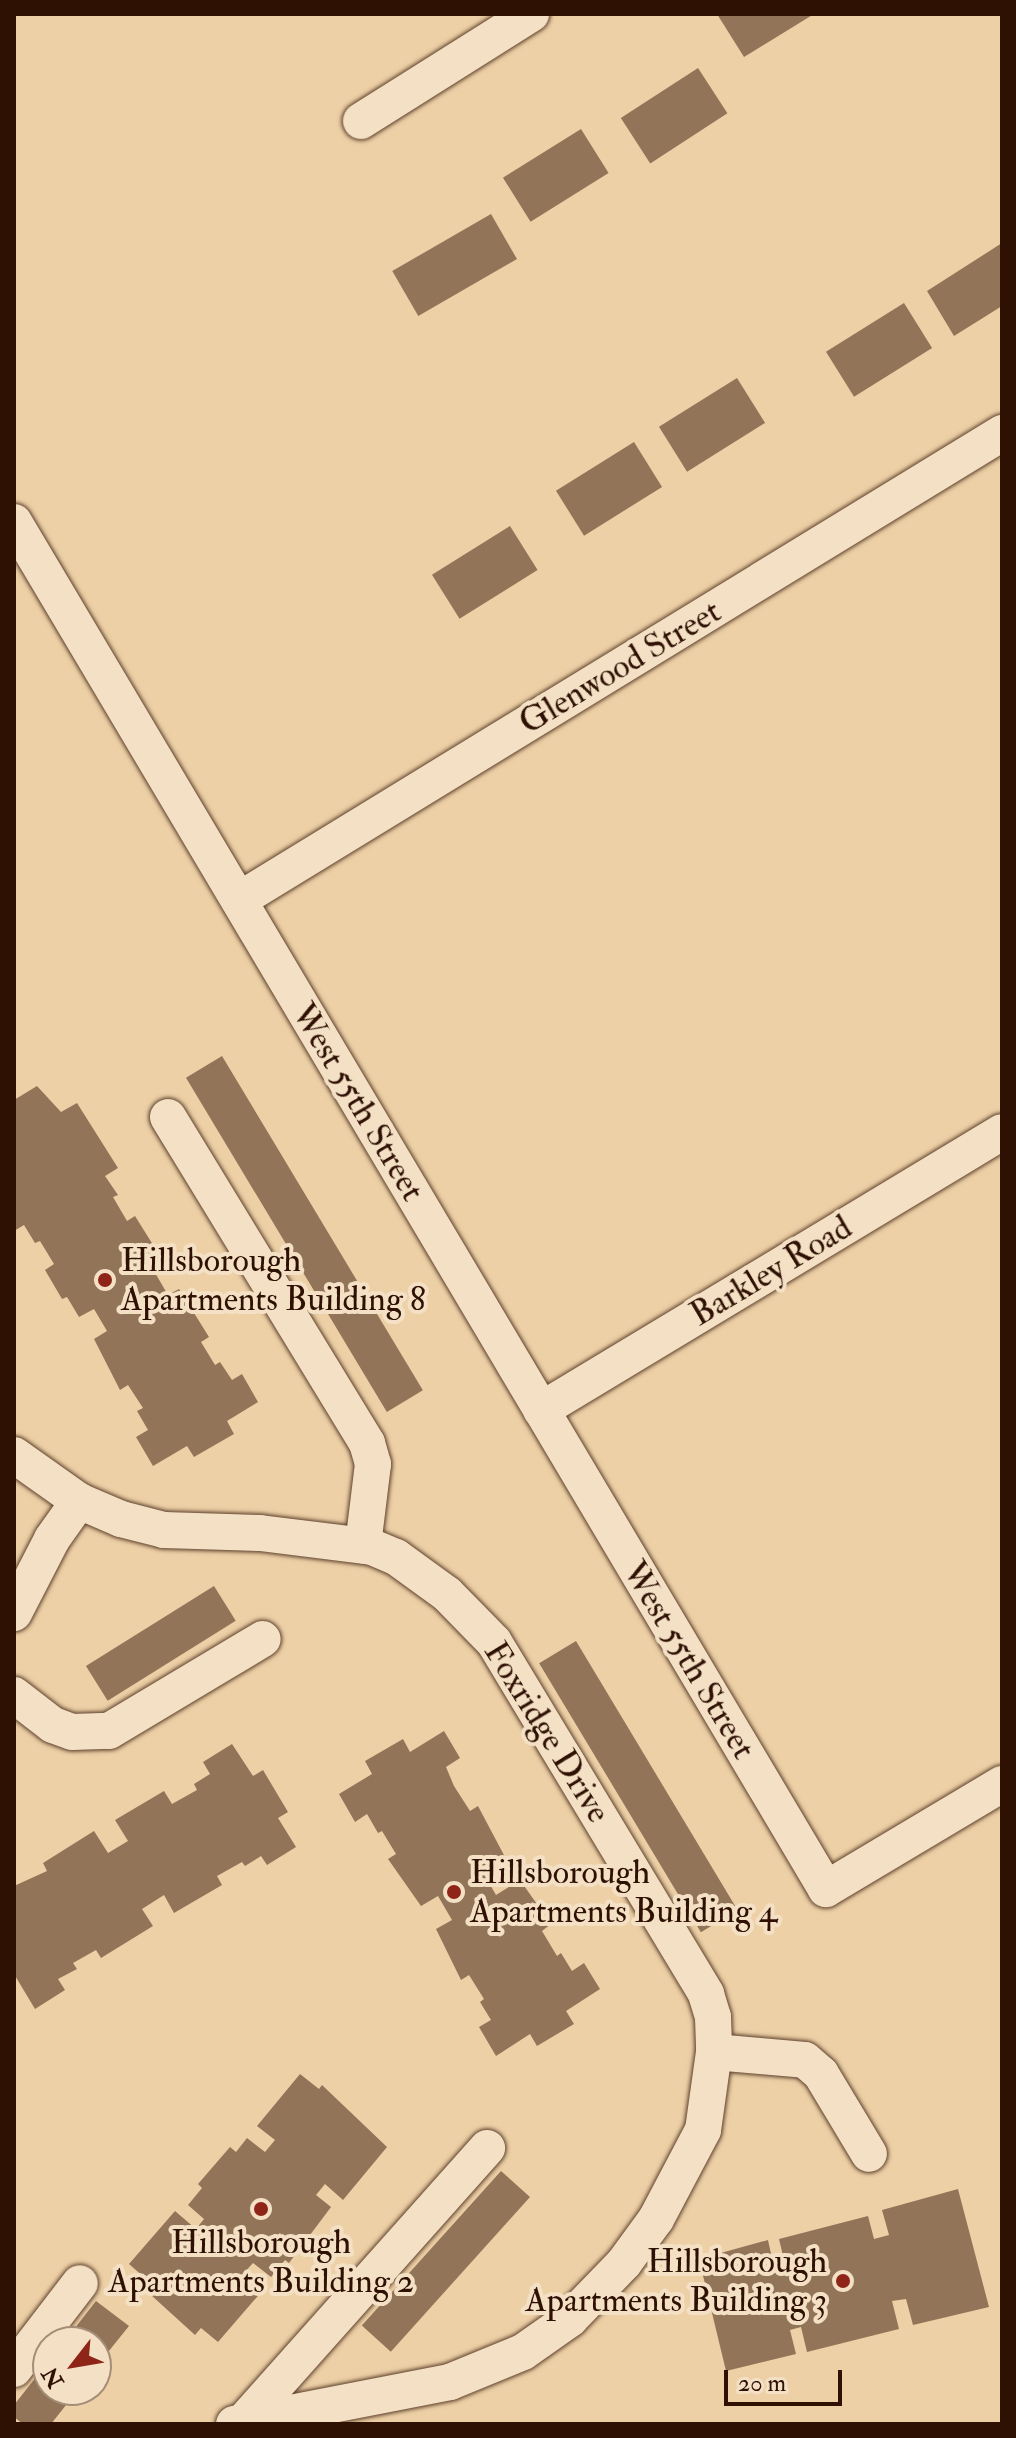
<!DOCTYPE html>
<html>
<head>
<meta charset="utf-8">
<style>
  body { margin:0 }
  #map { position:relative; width:1016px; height:2438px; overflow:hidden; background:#edd0a6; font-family:"IM FELL Double Pica",serif }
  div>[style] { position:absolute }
  .building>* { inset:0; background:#927458; transform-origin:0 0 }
  .roads { filter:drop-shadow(0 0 2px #5e412c) drop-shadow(0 0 2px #5e412c) }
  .minor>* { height:36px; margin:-18px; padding:0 18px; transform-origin:18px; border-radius:18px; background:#f3e0c5 }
  .dots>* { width:22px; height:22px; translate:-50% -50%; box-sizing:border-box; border:4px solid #f3e0c5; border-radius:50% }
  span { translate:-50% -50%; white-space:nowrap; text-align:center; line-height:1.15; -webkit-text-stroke:8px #f3e0c5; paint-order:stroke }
  .street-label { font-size:34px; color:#2f1104 }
  .poi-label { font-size:34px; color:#2f1104 }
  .left { translate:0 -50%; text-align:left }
  .right { translate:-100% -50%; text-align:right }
  .frame { position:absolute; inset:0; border:16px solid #2f1104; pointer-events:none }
  .north { position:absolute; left:32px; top:2326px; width:80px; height:80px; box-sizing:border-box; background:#f3e0c5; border:2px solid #a58d78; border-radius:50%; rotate:239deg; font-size:22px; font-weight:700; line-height:32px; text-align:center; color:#2f1104 }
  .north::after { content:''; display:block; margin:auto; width:28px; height:36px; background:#8f2418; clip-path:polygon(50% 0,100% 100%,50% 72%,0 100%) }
  .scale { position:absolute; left:724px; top:2370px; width:118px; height:36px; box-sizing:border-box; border:4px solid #2f1104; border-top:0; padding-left:10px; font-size:24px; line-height:28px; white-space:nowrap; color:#2f1104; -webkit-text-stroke:6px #f3e0c5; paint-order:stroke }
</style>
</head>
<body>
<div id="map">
  <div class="building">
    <i style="clip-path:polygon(717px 14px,814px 14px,744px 57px)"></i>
    <i style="left:698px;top:68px;width:54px;height:92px;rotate:57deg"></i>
    <i style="left:581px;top:129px;width:52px;height:92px;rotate:58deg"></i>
    <i style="left:491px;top:214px;width:52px;height:114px;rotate:60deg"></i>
    <i style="clip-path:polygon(1002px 243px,1002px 306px,954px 336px,927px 291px)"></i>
    <i style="left:904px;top:303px;width:53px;height:92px;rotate:58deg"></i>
    <i style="left:737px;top:378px;width:53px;height:92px;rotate:58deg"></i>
    <i style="left:634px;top:442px;width:53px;height:92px;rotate:58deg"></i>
    <i style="left:510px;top:526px;width:52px;height:92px;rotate:58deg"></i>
    <i style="left:222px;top:1056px;width:390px;height:42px;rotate:59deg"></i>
    <i style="clip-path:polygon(37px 1086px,61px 1112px,77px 1103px,118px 1168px,105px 1176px,118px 1195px,113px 1197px,127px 1221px,135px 1216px,165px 1264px,154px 1271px,168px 1295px,179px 1289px,209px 1337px,201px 1342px,215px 1365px,220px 1362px,232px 1380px,242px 1374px,258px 1402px,227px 1421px,234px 1434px,194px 1457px,187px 1446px,153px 1466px,136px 1437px,148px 1430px,137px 1411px,143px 1408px,128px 1385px,120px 1390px,94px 1339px,107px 1331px,94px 1309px,79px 1317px,67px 1297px,62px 1299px,45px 1270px,54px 1264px,40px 1241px,35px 1243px,24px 1225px,14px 1231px,14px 1100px)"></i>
    <i style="left:214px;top:1586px;width:41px;height:151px;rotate:58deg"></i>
    <i style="left:576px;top:1641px;width:314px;height:43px;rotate:59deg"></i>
    <i style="clip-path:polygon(444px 1731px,460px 1758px,446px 1767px,454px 1786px,470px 1811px,478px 1806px,505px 1857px,480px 1867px,496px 1895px,520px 1880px,551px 1924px,542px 1931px,557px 1956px,561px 1953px,572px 1971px,584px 1963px,600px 1989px,566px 2011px,574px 2024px,537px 2046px,530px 2034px,496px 2056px,479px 2027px,491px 2020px,480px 2002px,484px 1999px,469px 1975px,461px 1980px,436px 1929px,452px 1920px,438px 1896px,421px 1906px,388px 1859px,396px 1854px,382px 1831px,378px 1833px,367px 1814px,355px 1822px,339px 1794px,372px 1774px,365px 1761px,403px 1739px,410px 1752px)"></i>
    <i style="clip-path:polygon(232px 1744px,253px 1776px,263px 1770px,288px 1812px,278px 1818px,296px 1847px,267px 1865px,261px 1856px,245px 1866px,242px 1862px,217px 1876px,222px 1885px,174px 1913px,164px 1895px,142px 1909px,153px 1926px,101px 1958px,96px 1950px,73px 1963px,77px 1969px,58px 1979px,65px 1990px,35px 2009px,14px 1974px,14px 1886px,47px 1871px,43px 1863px,94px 1831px,108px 1853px,128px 1841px,115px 1820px,164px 1791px,172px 1804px,197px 1790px,194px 1784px,210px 1774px,203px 1762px)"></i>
    <i style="clip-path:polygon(300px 2074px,319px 2089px,322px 2085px,387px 2147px,343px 2200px,325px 2184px,316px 2195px,331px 2207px,289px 2263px,285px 2260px,271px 2277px,253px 2263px,244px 2273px,263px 2290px,218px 2342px,201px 2328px,195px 2335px,140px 2285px,145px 2278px,129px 2264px,175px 2211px,196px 2229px,204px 2219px,188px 2205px,202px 2188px,198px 2184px,230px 2147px,236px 2152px,247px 2138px,265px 2152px,275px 2140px,257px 2126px)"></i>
    <i style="left:501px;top:2171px;width:39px;height:208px;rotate:42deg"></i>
    <i style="clip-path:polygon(958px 2189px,989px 2307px,913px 2325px,906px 2299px,892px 2301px,899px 2329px,807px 2352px,801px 2327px,790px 2330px,796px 2354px,726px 2371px,699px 2259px,768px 2240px,773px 2263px,784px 2260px,779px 2239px,868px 2216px,874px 2239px,889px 2235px,882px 2210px)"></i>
    <i style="clip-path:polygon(96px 2301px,129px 2326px,96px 2367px,96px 2342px,64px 2342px)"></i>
    <i style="clip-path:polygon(48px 2362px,48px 2390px,78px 2390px,51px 2424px,23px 2424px,14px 2417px,14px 2405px)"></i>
  </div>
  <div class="roads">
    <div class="minor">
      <i style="left:361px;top:121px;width:201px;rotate:-32.2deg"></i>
      <i style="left:14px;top:522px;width:1590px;rotate:59.29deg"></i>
      <i style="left:826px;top:1889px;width:205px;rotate:-30.8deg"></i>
      <i style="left:239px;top:900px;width:895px;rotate:-31.47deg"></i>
      <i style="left:168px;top:1117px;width:382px;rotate:58.6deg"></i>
      <i style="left:367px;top:1443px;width:22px;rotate:74deg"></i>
      <i style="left:373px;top:1464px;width:82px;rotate:97deg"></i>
      <i style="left:541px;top:1410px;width:538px;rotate:-31.09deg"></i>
      <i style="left:14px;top:1455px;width:80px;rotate:35.3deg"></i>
      <i style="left:79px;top:1501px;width:46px;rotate:23.2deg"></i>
      <i style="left:121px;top:1519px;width:44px;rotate:14.3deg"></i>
      <i style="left:164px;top:1530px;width:96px;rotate:1.8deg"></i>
      <i style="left:260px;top:1533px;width:113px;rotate:7.1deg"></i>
      <i style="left:372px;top:1547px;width:26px;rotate:23deg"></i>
      <i style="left:396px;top:1557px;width:63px;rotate:36deg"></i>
      <i style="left:447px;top:1594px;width:67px;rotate:45.6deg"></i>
      <i style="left:494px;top:1642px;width:411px;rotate:58.9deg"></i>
      <i style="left:706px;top:1994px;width:24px;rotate:73deg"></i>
      <i style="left:713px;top:2017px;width:35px;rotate:88deg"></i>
      <i style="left:714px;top:2052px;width:79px;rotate:98deg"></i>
      <i style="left:703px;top:2130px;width:101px;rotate:117.8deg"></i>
      <i style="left:656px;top:2219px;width:54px;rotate:126deg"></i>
      <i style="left:624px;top:2263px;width:78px;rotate:134deg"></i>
      <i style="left:570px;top:2319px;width:57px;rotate:144.9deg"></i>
      <i style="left:523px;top:2352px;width:79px;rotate:157.7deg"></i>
      <i style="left:450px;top:2382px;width:220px;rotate:169deg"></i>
      <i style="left:14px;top:1613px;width:83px;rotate:-62.8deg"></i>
      <i style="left:52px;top:1539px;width:47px;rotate:-54.6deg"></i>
      <i style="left:14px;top:1695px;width:49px;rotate:37.6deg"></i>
      <i style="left:53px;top:1725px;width:20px;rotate:20deg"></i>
      <i style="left:72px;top:1732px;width:37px;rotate:-2deg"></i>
      <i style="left:109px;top:1731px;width:179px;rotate:-30.9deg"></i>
      <i style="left:714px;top:2052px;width:91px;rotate:5deg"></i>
      <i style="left:805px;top:2060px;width:21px;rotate:41deg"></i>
      <i style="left:821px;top:2074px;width:93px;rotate:59deg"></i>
      <i style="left:14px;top:2369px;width:108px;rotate:-52.5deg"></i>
      <i style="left:243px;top:2422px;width:367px;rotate:-48.3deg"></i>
    </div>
  </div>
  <div class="dots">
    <i style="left:105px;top:1280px;background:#8f2418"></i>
    <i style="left:454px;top:1892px;background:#8f2418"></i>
    <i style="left:261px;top:2209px;background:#8f2418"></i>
    <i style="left:843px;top:2281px;background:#8f2418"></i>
  </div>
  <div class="street-label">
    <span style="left:620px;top:667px;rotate:-31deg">Glenwood Street</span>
    <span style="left:358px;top:1102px;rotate:59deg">West 55th Street</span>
    <span style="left:771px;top:1271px;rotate:-31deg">Barkley Road</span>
    <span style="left:689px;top:1660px;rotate:59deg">West 55th Street</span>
    <span style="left:547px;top:1732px;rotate:58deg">Foxridge Drive</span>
  </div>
  <div class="poi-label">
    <span class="left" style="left:121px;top:1280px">Hillsborough<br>Apartments Building 8</span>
    <span class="left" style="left:470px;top:1892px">Hillsborough<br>Apartments Building 4</span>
    <span style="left:261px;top:2262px">Hillsborough<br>Apartments Building 2</span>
    <span class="right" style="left:827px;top:2281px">Hillsborough<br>Apartments Building 3</span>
  </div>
  <div class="frame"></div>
  <div class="north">N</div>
  <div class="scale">20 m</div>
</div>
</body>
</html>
